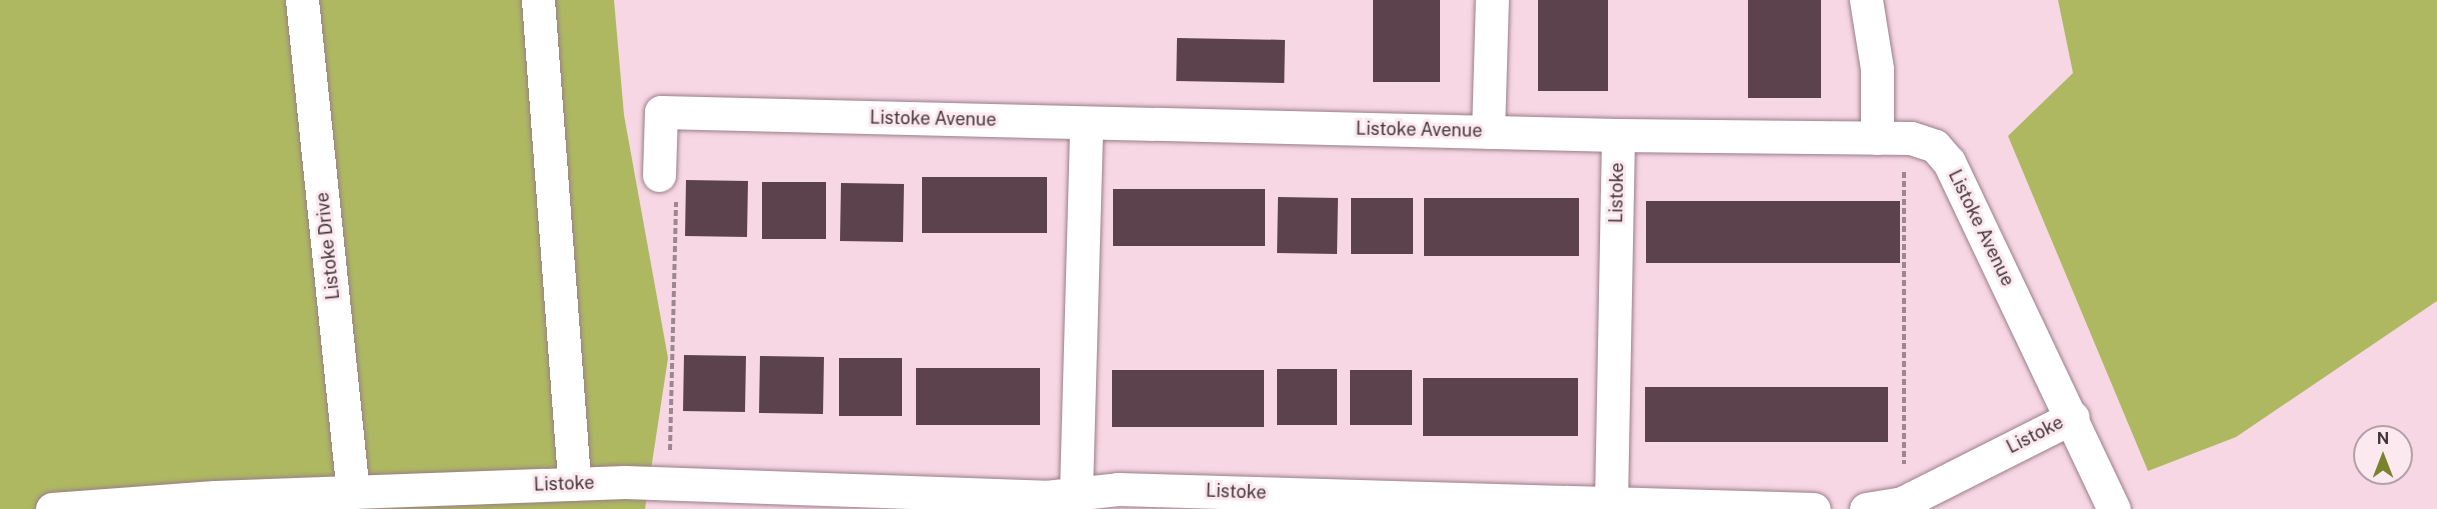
<!DOCTYPE html>
<html>
<head>
<meta charset="utf-8">
<style>
  body { margin:0 }
  #map { position:relative; width:2437px; height:509px; overflow:hidden; background:#f7d7e3; font-family:"Public Sans",sans-serif }
  div>[style] { position:absolute }
  .green>* { inset:0; background:#aeb861 }
  .building>* { inset:0; background:#5c424c; transform-origin:0 0 }
  .path>* { height:4px; margin-top:-2px; transform-origin:0; background:repeating-linear-gradient(90deg,#9d878f 0 6px,transparent 0 9px) }
  .roads { filter:drop-shadow(0 0 2px #9a7e89) drop-shadow(0 0 2px #9a7e89) }
  .minor>* { height:33px; margin:-16.5px; padding:0 16.5px; transform-origin:16.5px; border-radius:16.5px; background:#fff }
  span { translate:-50% -50%; white-space:nowrap; text-align:center; line-height:1.15; -webkit-text-stroke:6px #fce8ef; paint-order:stroke }
  .street-label { font-size:18px; color:#43373b }
  .north { position:absolute; left:2353px; top:425px; width:60px; height:60px; box-sizing:border-box; background:#fce8ef; border:2px solid #b2a1a7; border-radius:50%; rotate:0deg; font-size:16px; font-weight:700; line-height:24px; text-align:center; color:#43373b }
  .north::after { content:''; display:block; margin:auto; width:21px; height:27px; background:#7a822d; clip-path:polygon(50% 0,100% 100%,50% 72%,0 100%) }
</style>
</head>
<body>
<div id="map">
  <div class="green">
    <i style="clip-path:polygon(0 0,614px 0,624px 115px,668px 358px,645px 509px,0 509px)"></i>
    <i style="clip-path:polygon(2058px 0,2437px 0,2437px 301px,2236px 437px,2148px 471px,2008px 136px,2073px 73px)"></i>
  </div>
  <div class="building">
    <i style="left:1373px;top:0;width:67px;height:82px"></i>
    <i style="left:1538px;top:0;width:70px;height:91px"></i>
    <i style="left:1748px;top:0;width:73px;height:98px"></i>
    <i style="left:1177px;top:38px;width:108px;height:43px;rotate:1deg"></i>
    <i style="left:922px;top:177px;width:125px;height:56px"></i>
    <i style="left:686px;top:180px;width:62px;height:56px;rotate:1deg"></i>
    <i style="left:762px;top:182px;width:64px;height:57px"></i>
    <i style="left:841px;top:183px;width:63px;height:58px;rotate:1deg"></i>
    <i style="left:1113px;top:189px;width:152px;height:57px"></i>
    <i style="left:1278px;top:197px;width:60px;height:56px;rotate:1deg"></i>
    <i style="left:1351px;top:198px;width:62px;height:56px"></i>
    <i style="left:1424px;top:198px;width:155px;height:58px"></i>
    <i style="left:1646px;top:201px;width:254px;height:62px"></i>
    <i style="left:684px;top:355px;width:62px;height:56px;rotate:1deg"></i>
    <i style="left:760px;top:356px;width:64px;height:57px;rotate:1deg"></i>
    <i style="left:839px;top:358px;width:63px;height:58px"></i>
    <i style="left:916px;top:368px;width:124px;height:57px"></i>
    <i style="left:1277px;top:369px;width:60px;height:56px"></i>
    <i style="left:1112px;top:370px;width:152px;height:57px"></i>
    <i style="left:1350px;top:370px;width:62px;height:55px"></i>
    <i style="left:1423px;top:378px;width:155px;height:58px"></i>
    <i style="left:1645px;top:387px;width:243px;height:55px"></i>
  </div>
  <div class="path">
    <i style="left:1904px;top:172px;width:292px;rotate:90deg"></i>
    <i style="left:670px;top:450px;width:248px;rotate:-88.6deg"></i>
  </div>
  <div class="roads">
    <div class="minor">
      <i style="left:302px;top:0;width:495px;rotate:84.1deg"></i>
      <i style="left:538px;top:0;width:485px;rotate:85.7deg"></i>
      <i style="left:1866px;top:0;width:70px;rotate:80.9deg"></i>
      <i style="left:1877px;top:69px;width:69px;rotate:90deg"></i>
      <i style="left:1488px;top:132px;width:132px;rotate:-88.3deg"></i>
      <i style="left:659px;top:175px;width:63px;rotate:-88.2deg"></i>
      <i style="left:661px;top:112px;width:957px;rotate:1.38deg"></i>
      <i style="left:1618px;top:135px;width:293px;rotate:0.6deg"></i>
      <i style="left:1911px;top:138px;width:25px;rotate:18deg"></i>
      <i style="left:1935px;top:146px;width:21px;rotate:49deg"></i>
      <i style="left:1949px;top:162px;width:384px;rotate:64.6deg"></i>
      <i style="left:1076px;top:491px;width:368px;rotate:-88.4deg"></i>
      <i style="left:1611px;top:502px;width:367px;rotate:-88.9deg"></i>
      <i style="left:52px;top:509px;width:163px;rotate:-4.2deg"></i>
      <i style="left:215px;top:497px;width:410px;rotate:-2.1deg"></i>
      <i style="left:625px;top:482px;width:421px;rotate:2deg"></i>
      <i style="left:1046px;top:497px;width:72px;rotate:-6.3deg"></i>
      <i style="left:1118px;top:489px;width:696px;rotate:1.65deg"></i>
      <i style="left:1866px;top:509px;width:36px;rotate:-9deg"></i>
      <i style="left:1902px;top:503px;width:191px;rotate:-26.7deg"></i>
    </div>
  </div>
  <div class="street-label">
    <span style="left:933px;top:119px;rotate:1deg">Listoke Avenue</span>
    <span style="left:1419px;top:130px;rotate:1deg">Listoke Avenue</span>
    <span style="left:1617px;top:193px;rotate:-89deg">Listoke</span>
    <span style="left:1981px;top:228px;rotate:64deg">Listoke Avenue</span>
    <span style="left:328px;top:246px;rotate:-96deg">Listoke Drive</span>
    <span style="left:2035px;top:435px;rotate:-27deg">Listoke</span>
    <span style="left:564px;top:484px;rotate:-2deg">Listoke</span>
    <span style="left:1236px;top:492px;rotate:2deg">Listoke</span>
  </div>
  <div class="north">N</div>
</div>
</body>
</html>
